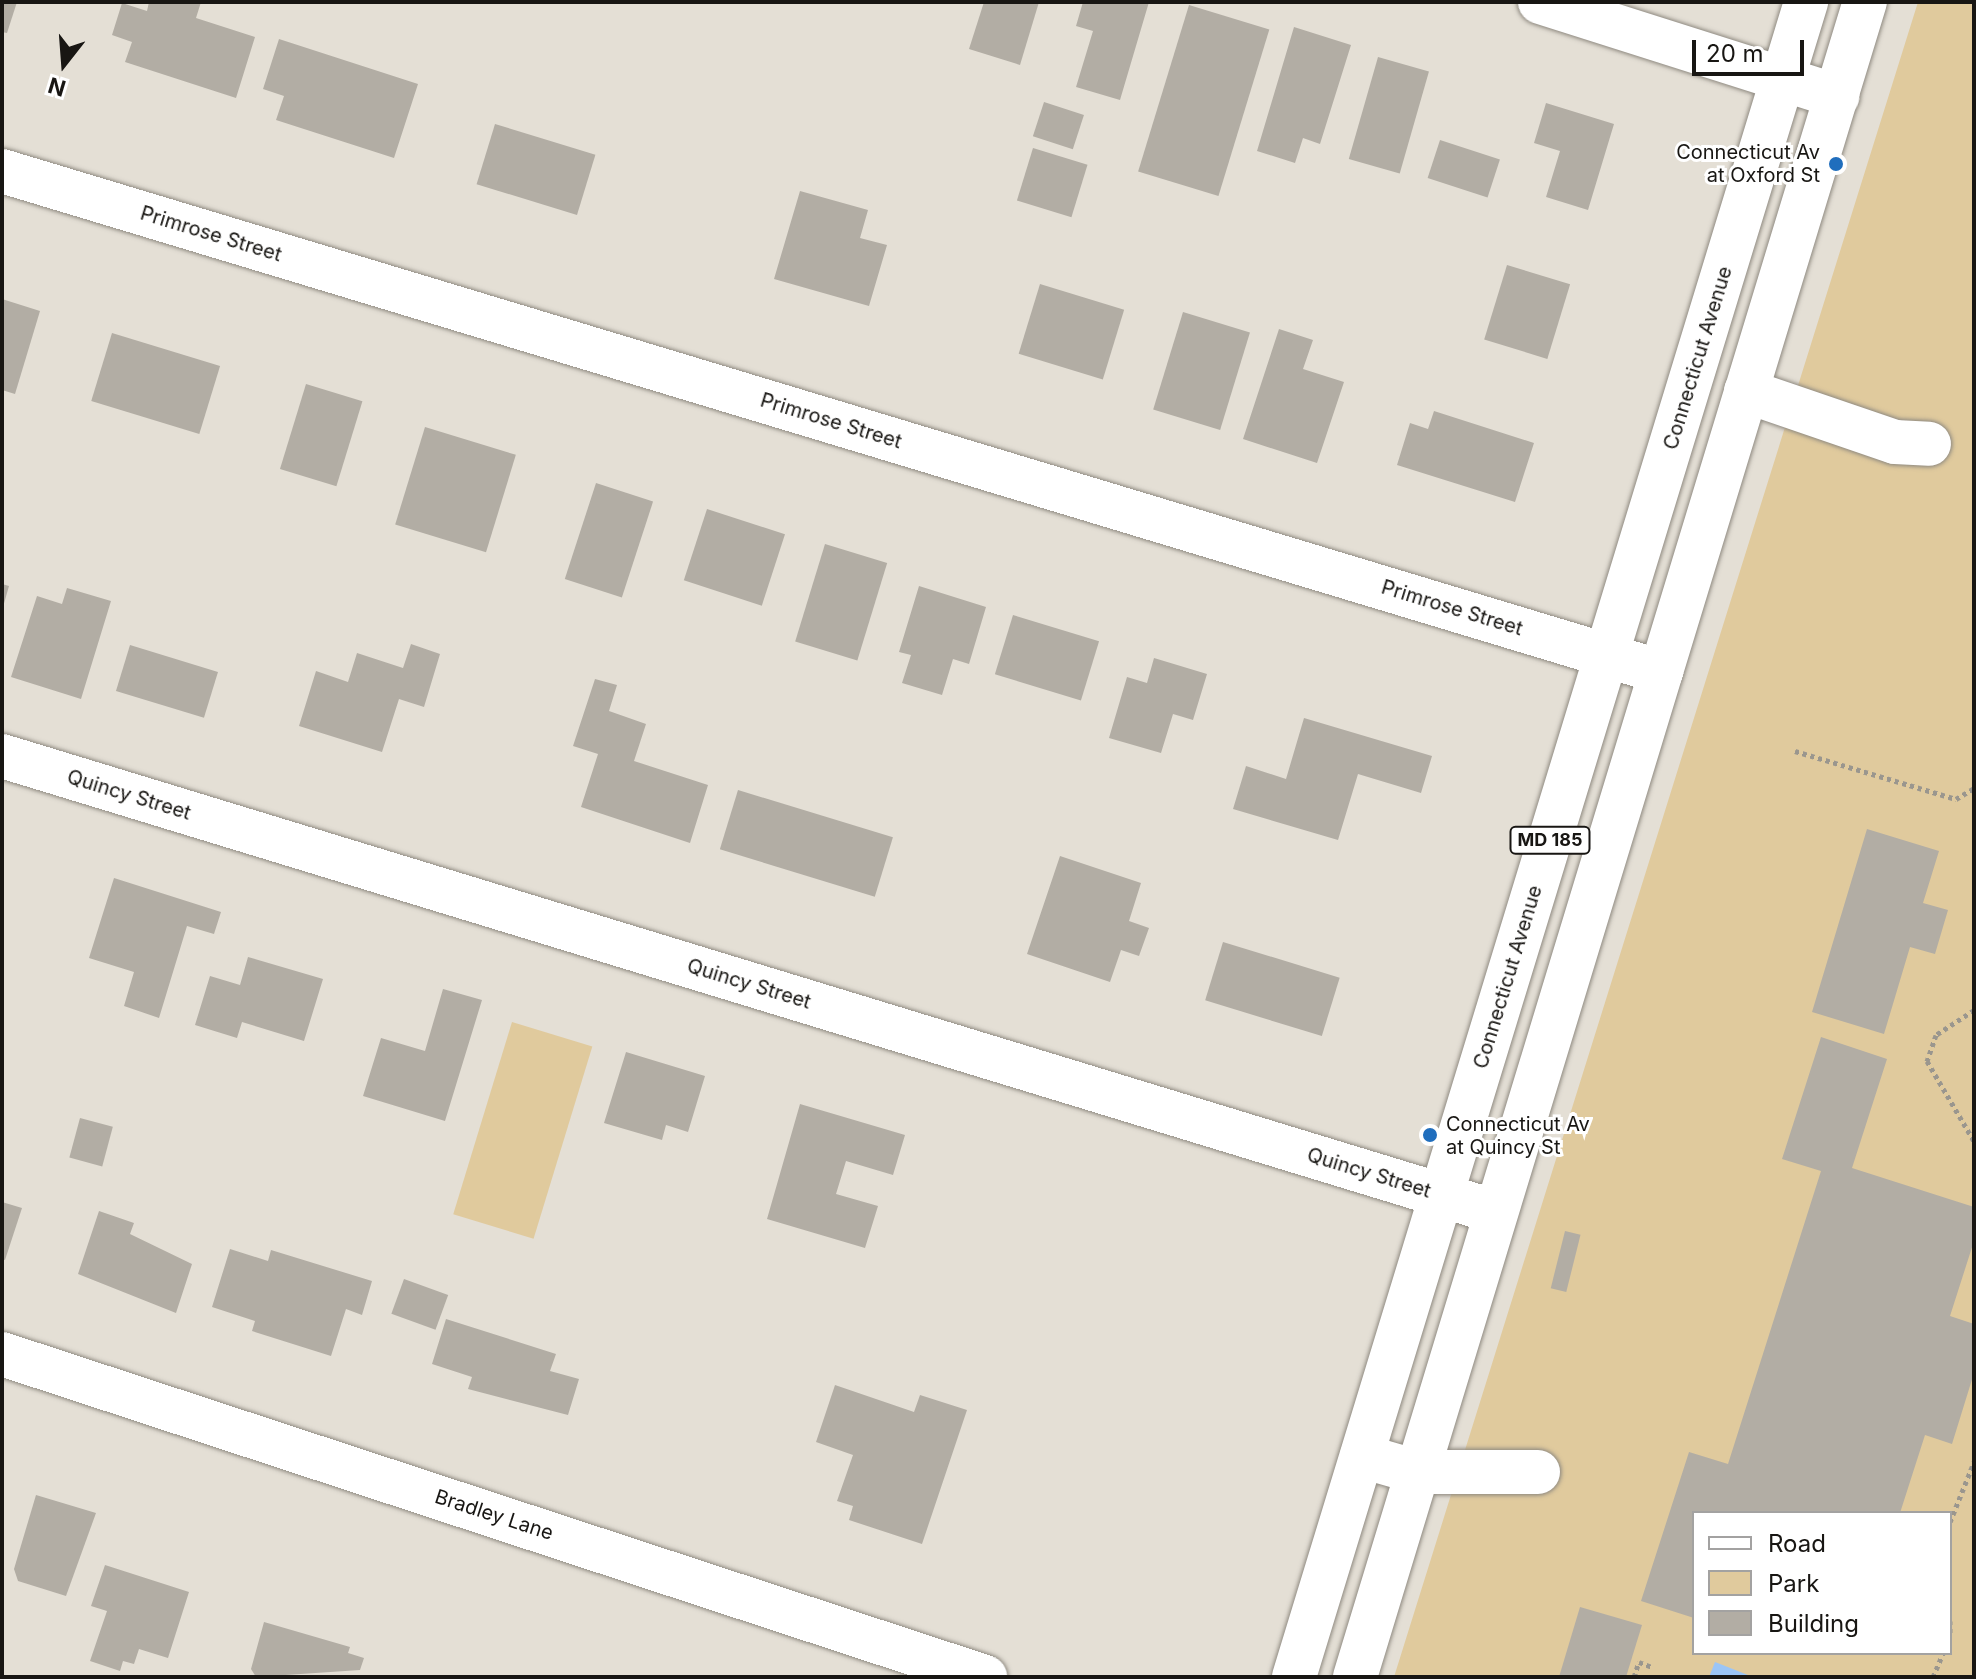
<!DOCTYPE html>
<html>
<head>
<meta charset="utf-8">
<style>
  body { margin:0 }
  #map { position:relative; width:1976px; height:1679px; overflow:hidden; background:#e4dfd5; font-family:Inter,sans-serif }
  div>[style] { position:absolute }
  .green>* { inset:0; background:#e0ca9d; transform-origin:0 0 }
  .water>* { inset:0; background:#9bc5f6 }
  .building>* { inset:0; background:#b2ada4; transform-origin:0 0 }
  .path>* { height:5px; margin-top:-2.5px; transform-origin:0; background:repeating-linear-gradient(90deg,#9a968e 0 4px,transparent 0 8px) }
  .roads { filter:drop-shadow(0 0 2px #8f8a81) drop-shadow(0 0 2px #8f8a81) }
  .minor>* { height:44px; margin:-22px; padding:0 22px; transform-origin:22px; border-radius:22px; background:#fff }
  .major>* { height:44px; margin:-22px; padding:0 22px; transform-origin:22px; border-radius:22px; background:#fff }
  .dots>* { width:22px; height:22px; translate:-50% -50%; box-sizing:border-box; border:4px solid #fff; border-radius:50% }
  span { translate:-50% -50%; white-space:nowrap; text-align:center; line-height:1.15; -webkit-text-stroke:6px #fff; paint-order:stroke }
  .shield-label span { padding:2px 6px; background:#fff; border:2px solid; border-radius:6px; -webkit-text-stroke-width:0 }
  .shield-label { font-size:18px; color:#181613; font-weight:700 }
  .poi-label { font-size:20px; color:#181613 }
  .right { translate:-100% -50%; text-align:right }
  .left { translate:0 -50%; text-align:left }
  .street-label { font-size:20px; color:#181613 }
  .frame { position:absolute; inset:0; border:4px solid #181613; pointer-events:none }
  .legend { position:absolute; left:1692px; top:1511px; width:260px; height:144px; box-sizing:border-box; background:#fff; border:2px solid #a3a2a1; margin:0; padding:10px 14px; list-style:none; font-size:24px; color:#181613 }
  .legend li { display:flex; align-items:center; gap:16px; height:40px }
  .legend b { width:40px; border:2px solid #a3a2a1 }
  .north { position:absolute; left:24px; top:24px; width:80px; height:80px; -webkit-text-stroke:6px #fff; paint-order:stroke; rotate:197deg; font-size:22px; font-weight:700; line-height:32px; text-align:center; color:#181613 }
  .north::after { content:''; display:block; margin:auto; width:28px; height:36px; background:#181613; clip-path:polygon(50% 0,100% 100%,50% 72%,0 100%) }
  .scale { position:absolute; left:1692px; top:40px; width:112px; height:36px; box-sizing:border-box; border:4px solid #181613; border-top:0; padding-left:10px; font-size:24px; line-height:28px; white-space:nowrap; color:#181613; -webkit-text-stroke:6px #fff; paint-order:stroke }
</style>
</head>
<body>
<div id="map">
  <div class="green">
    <i style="clip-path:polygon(evenodd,1918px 2px,1974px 2px,1974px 1677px,1394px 1677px,1918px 2px,1694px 1513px,1950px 1513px,1950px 1653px,1694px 1653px,1694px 1513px)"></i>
    <i style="left:512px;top:1022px;width:84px;height:201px;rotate:17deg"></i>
  </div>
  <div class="water">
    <i style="clip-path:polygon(1715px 1662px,1753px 1677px,1709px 1677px)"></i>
  </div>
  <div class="building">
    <i style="clip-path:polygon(2px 2px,17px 2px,7px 33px,2px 32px)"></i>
    <i style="clip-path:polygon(149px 2px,201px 2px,196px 18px,255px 37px,236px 98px,125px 62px,132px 42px,112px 35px,122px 3px,147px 11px)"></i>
    <i style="clip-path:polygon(984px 2px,1039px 2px,1020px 65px,969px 49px)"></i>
    <i style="clip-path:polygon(1083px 2px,1149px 2px,1120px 100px,1076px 87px,1093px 31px,1076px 26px)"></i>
    <i style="left:1189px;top:5px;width:84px;height:174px;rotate:17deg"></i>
    <i style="clip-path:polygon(1294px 27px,1351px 45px,1320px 144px,1303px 138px,1295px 163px,1257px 151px)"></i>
    <i style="clip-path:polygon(279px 39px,418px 84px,394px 158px,276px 120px,284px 96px,263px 89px)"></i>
    <i style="left:1378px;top:57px;width:53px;height:106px;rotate:16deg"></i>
    <i style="left:1044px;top:102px;width:42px;height:36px;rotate:18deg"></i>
    <i style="clip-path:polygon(1546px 103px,1614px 124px,1588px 210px,1546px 197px,1560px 151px,1534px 143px)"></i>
    <i style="left:495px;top:124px;width:105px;height:63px;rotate:17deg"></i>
    <i style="left:1440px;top:140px;width:63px;height:40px;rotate:18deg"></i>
    <i style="left:1033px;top:148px;width:57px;height:55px;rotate:17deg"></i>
    <i style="clip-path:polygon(800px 191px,868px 210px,860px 238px,887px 245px,869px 306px,774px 279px)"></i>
    <i style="left:1507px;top:265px;width:66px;height:78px;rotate:17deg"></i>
    <i style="left:1040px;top:284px;width:88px;height:73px;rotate:17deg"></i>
    <i style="clip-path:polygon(2px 299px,40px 311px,15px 394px,2px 390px)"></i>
    <i style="left:1183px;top:312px;width:70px;height:102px;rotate:17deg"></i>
    <i style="clip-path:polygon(1279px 329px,1313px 340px,1303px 369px,1344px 382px,1317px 463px,1243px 439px)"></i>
    <i style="left:112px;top:333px;width:113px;height:71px;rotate:17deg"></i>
    <i style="left:306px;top:384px;width:59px;height:89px;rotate:17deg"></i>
    <i style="clip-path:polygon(1434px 411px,1534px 443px,1515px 502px,1397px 465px,1410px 423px,1428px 429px)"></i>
    <i style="left:425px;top:427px;width:95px;height:102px;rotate:17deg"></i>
    <i style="left:596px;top:483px;width:60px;height:101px;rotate:18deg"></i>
    <i style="left:707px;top:509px;width:82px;height:75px;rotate:18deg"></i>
    <i style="left:825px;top:544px;width:65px;height:102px;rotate:17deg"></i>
    <i style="clip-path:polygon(2px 584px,9px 586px,3px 607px,2px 607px)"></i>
    <i style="clip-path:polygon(919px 586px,986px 607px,969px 664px,953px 659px,942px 695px,902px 683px,911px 655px,899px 652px)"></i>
    <i style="clip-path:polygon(67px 588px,111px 601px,81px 699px,11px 677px,37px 596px,62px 604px)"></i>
    <i style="left:1013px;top:615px;width:90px;height:62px;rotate:17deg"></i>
    <i style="clip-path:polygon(411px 644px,440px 654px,424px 707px,399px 699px,382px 752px,299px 726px,316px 671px,348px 682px,357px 653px,403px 668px)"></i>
    <i style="left:130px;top:645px;width:92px;height:48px;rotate:17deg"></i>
    <i style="clip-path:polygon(1154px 658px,1207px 674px,1193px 720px,1173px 714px,1161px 753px,1109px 738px,1127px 677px,1147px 683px)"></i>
    <i style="clip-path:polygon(595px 679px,617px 685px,609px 711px,646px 724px,634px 761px,708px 785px,690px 843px,581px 807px,598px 754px,573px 746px)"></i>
    <i style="clip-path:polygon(1304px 718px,1432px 756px,1421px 793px,1358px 774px,1338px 840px,1233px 809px,1246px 766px,1286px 779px)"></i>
    <i style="left:738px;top:790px;width:162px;height:62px;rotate:17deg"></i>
    <i style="clip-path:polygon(1867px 829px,1939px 851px,1923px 903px,1948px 910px,1935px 954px,1910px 947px,1884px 1034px,1812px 1012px)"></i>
    <i style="clip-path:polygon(1060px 856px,1141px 883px,1129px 921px,1149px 928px,1139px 956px,1121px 950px,1110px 982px,1027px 954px)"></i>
    <i style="clip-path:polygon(114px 878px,221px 912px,214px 934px,187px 926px,159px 1018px,124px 1006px,134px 972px,89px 958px)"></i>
    <i style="left:1223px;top:942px;width:122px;height:61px;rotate:17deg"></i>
    <i style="clip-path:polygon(248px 957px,323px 979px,304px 1041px,242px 1022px,237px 1038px,195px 1025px,210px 976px,240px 985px)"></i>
    <i style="clip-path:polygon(443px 989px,482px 1000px,445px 1121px,363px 1096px,381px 1038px,425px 1051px)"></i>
    <i style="clip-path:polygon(1821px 1037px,1887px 1059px,1852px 1168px,1974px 1207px,1974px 1241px,1950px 1316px,1974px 1324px,1974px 1373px,1952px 1444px,1925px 1435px,1900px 1513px,1694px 1513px,1694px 1618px,1641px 1601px,1689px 1452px,1728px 1464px,1821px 1171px,1782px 1159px)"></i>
    <i style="clip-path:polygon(626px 1052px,705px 1076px,688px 1132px,666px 1125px,662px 1140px,604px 1123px)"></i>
    <i style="clip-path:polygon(800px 1104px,905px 1135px,893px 1175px,846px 1161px,836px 1194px,878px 1206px,865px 1248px,767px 1219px)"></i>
    <i style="left:80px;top:1118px;width:34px;height:41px;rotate:15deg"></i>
    <i style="clip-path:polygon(2px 1202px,22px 1208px,5px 1260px,2px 1259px)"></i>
    <i style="clip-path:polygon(99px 1211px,134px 1223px,130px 1234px,192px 1264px,176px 1313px,78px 1274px)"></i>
    <i style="left:1565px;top:1231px;width:16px;height:59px;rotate:14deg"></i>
    <i style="clip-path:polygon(230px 1249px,268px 1261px,271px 1250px,372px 1281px,362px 1315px,346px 1309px,331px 1356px,252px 1331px,255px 1321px,212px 1307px)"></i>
    <i style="left:404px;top:1279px;width:47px;height:37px;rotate:20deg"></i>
    <i style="clip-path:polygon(446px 1319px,556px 1354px,550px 1371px,579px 1379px,568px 1415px,468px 1389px,472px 1377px,432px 1364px)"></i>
    <i style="clip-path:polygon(835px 1385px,914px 1412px,920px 1395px,967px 1410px,922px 1544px,849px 1520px,853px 1506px,837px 1501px,853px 1455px,816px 1442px)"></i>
    <i style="clip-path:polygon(36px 1495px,96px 1513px,66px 1596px,18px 1581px,14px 1569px)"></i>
    <i style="clip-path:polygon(105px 1565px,189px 1592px,168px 1658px,139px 1649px,134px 1664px,123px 1661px,120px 1671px,90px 1661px,107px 1611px,91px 1606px)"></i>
    <i style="clip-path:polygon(1580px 1607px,1642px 1625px,1626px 1677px,1559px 1677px)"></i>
    <i style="clip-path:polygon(264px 1622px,350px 1647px,348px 1653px,364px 1658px,360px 1670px,256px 1677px,251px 1669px)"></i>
  </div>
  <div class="path">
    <i style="left:1795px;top:751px;width:168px;rotate:16.6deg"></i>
    <i style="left:1956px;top:799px;width:21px;rotate:-31deg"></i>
    <i style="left:1974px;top:1010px;width:45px;rotate:146.7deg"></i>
    <i style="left:1936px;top:1035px;width:28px;rotate:109deg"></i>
    <i style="left:1927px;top:1061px;width:93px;rotate:59.6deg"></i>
    <i style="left:1950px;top:1522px;width:65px;rotate:-68.2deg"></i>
    <i style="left:1950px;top:1621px;width:15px;rotate:90deg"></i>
    <i style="left:1634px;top:1677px;width:16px;rotate:-72deg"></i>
    <i style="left:1639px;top:1662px;width:14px;rotate:21deg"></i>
    <i style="left:1933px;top:1677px;width:26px;rotate:-67deg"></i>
  </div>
  <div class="roads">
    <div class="minor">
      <i style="left:1540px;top:2px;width:312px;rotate:17.6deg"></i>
      <i style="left:2px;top:171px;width:1733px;rotate:16.8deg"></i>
      <i style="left:1746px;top:391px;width:157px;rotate:18.9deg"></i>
      <i style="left:1895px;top:442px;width:34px;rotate:3deg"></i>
      <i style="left:2px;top:756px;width:1562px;rotate:16.97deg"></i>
      <i style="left:2px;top:1354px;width:1035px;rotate:18.19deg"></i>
      <i style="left:1362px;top:1456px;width:57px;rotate:16.2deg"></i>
      <i style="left:1417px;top:1472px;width:121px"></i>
    </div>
    <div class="major">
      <i style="left:1294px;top:1677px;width:1752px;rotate:-73deg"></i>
      <i style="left:1355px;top:1677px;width:1751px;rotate:-73.07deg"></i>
    </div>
  </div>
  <div class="dots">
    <i style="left:1836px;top:164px;background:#206ebd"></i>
    <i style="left:1430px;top:1135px;background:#206ebd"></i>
  </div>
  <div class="shield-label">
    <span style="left:1550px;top:840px">MD 185</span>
  </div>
  <div class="poi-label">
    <span class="right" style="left:1820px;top:164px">Connecticut Av<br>at Oxford St</span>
    <span class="left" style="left:1446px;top:1136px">Connecticut Av<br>at Quincy St</span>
  </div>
  <div class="street-label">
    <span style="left:211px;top:234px;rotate:17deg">Primrose Street</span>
    <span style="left:1698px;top:358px;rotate:-73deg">Connecticut Avenue</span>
    <span style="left:831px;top:421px;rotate:17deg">Primrose Street</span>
    <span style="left:1452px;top:608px;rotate:17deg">Primrose Street</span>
    <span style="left:129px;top:795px;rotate:17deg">Quincy Street</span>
    <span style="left:1508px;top:977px;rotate:-73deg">Connecticut Avenue</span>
    <span style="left:749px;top:984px;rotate:17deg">Quincy Street</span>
    <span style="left:1369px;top:1173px;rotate:17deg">Quincy Street</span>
    <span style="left:494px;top:1515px;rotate:18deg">Bradley Lane</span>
  </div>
  <div class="frame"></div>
  <ul class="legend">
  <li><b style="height:10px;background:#fff"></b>Road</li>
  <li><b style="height:22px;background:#e0ca9d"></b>Park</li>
  <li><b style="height:22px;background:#b2ada4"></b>Building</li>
  </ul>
  <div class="north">N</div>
  <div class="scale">20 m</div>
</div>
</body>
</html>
